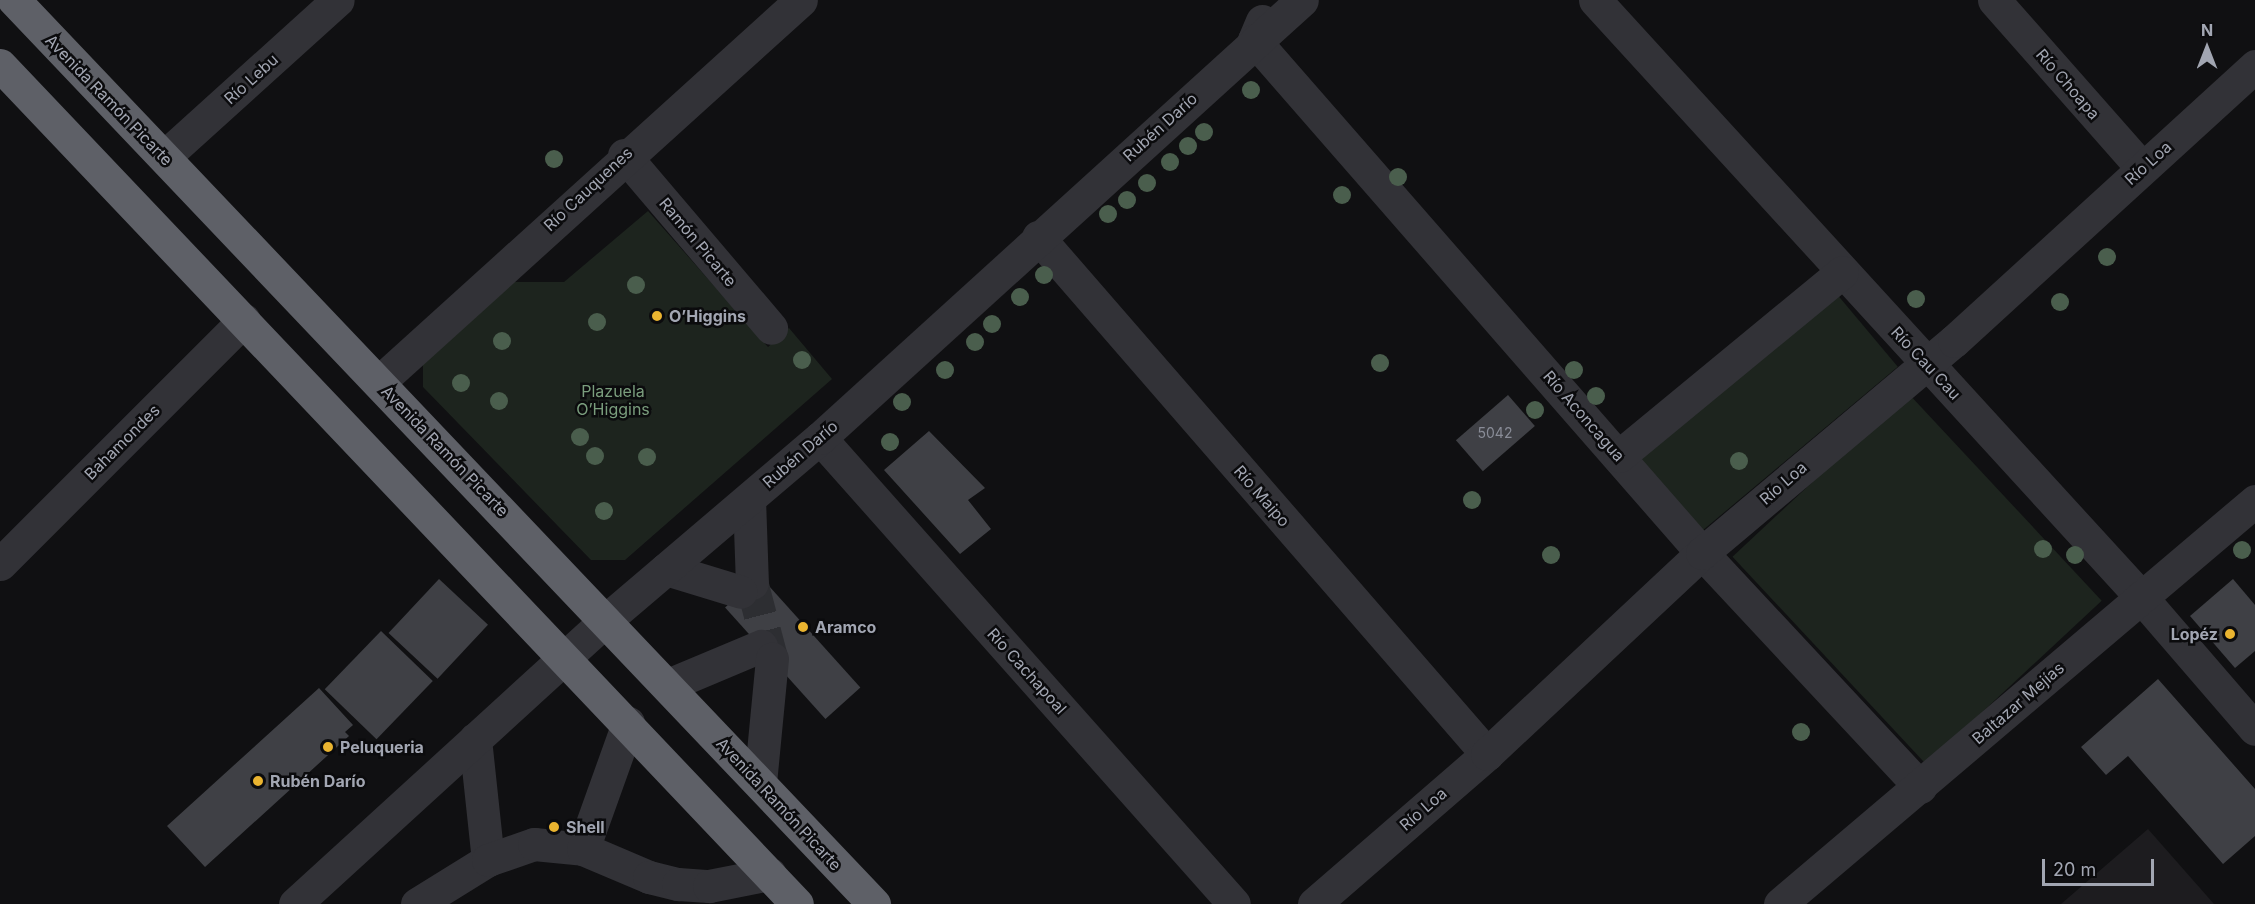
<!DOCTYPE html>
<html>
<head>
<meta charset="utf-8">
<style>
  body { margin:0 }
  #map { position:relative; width:2255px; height:904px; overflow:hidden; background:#101012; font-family:Inter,sans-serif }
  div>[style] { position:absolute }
  .built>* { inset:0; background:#1d1c1f }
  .green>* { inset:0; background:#1d241e; transform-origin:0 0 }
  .building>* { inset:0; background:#3f4045; transform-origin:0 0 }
  .minor-tunnel>* { height:33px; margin-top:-16.5px; transform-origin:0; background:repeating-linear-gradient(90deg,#2d2e32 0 33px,transparent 0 49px) }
  .minor>* { height:33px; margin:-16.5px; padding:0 16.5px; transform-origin:16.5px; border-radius:16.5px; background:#323237 }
  .highway>* { height:33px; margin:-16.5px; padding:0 16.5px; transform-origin:16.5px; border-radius:16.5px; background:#5e6067 }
  .trees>* { width:18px; height:18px; margin:-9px; border-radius:50%; background:#4a5e4d }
  .dots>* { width:16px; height:16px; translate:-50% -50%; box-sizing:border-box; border:3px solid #0b0b0d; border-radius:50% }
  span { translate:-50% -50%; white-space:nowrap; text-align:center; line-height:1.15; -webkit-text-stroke:5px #0b0b0d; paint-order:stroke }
  .number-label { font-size:14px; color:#898c97 }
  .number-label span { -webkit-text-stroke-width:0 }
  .street-label { font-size:16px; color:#a2a6b2 }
  .poi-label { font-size:16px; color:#a2a6b2; font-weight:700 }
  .left { translate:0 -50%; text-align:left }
  .right { translate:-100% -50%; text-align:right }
  .park-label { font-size:16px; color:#7a9d7d }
  .north { position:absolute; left:2177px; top:18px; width:60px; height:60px; -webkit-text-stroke:4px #0b0b0d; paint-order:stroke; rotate:0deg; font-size:16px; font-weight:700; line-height:24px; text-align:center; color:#a2a6b2 }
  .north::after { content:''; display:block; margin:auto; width:21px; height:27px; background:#a2a6b2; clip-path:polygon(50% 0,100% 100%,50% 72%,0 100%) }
  .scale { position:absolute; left:2042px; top:859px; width:112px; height:27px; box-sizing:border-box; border:3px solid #a2a6b2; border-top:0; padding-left:8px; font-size:18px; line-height:21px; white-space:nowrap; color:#a2a6b2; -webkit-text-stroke:4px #0b0b0d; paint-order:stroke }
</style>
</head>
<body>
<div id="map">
  <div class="built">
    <i style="clip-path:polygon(2148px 829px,2214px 904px,2061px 904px)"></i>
  </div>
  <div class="green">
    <i style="clip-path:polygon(648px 211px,768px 347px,789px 328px,832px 379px,625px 560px,591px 560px,423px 387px,423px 351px,506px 282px,564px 282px)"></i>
    <i style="left:1820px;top:274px;width:121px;height:260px;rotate:50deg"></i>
    <i style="left:1908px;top:393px;width:284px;height:240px;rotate:47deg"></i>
  </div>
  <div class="building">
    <i style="left:1508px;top:395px;width:41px;height:69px;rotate:49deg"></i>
    <i style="clip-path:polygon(929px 431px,985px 488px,968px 500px,991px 529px,960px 554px,884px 470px)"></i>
    <i style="left:760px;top:576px;width:150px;height:47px;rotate:48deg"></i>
    <i style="left:439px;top:579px;width:67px;height:74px;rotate:43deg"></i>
    <i style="clip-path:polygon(2233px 579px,2255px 605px,2255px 651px,2235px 668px,2190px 616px)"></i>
    <i style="left:381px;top:631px;width:72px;height:81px;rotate:44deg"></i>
    <i style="clip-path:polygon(2158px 679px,2255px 789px,2255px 836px,2223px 864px,2128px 756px,2106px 775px,2081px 747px)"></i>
    <i style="clip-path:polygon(319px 688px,353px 725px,345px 732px,349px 736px,205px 867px,167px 826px)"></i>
  </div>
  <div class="minor-tunnel">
    <i style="left:752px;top:583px;width:79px;rotate:75.3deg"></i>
  </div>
  <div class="minor">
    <i style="left:1595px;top:0;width:809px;rotate:47.55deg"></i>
    <i style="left:2141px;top:597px;width:174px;rotate:49.2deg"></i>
    <i style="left:1994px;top:0;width:224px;rotate:48.6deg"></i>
    <i style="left:1262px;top:21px;width:21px;rotate:113deg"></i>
    <i style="left:1254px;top:40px;width:681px;rotate:48.87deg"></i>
    <i style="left:1702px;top:553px;width:320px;rotate:47deg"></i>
    <i style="left:624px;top:155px;width:227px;rotate:49.6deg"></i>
    <i style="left:164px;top:157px;width:234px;rotate:-42.1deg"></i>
    <i style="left:1038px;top:237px;width:685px;rotate:49.03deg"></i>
    <i style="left:379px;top:382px;width:569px;rotate:-42.15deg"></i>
    <i style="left:820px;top:438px;width:623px;rotate:48.38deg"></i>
    <i style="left:1619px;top:456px;width:289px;rotate:-39.5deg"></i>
    <i style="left:749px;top:499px;width:84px;rotate:88deg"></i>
    <i style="left:0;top:564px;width:345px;rotate:-45deg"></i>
    <i style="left:666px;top:569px;width:78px;rotate:17deg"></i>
    <i style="left:668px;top:685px;width:101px;rotate:-22.8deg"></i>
    <i style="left:475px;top:739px;width:122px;rotate:83.9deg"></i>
    <i style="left:760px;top:783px;width:125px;rotate:-84.5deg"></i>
    <i style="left:583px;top:849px;width:134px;rotate:-70.3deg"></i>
    <i style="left:295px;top:904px;width:421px;rotate:-42.4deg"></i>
    <i style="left:606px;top:620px;width:281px;rotate:-40.4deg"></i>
    <i style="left:820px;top:438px;width:651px;rotate:-42.26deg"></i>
    <i style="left:417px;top:904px;width:84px;rotate:-31.8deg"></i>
    <i style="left:488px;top:860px;width:49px;rotate:-19.2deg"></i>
    <i style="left:534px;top:844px;width:49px;rotate:5.8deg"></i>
    <i style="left:583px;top:849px;width:72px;rotate:23deg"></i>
    <i style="left:649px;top:877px;width:30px;rotate:14deg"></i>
    <i style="left:678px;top:884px;width:31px;rotate:4deg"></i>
    <i style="left:709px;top:886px;width:62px;rotate:-11.1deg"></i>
    <i style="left:1314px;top:904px;width:229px;rotate:-40.9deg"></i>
    <i style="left:1487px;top:754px;width:294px;rotate:-43.1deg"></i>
    <i style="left:1702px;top:553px;width:329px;rotate:-40.1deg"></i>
    <i style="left:1954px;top:341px;width:408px;rotate:-42.4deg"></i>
    <i style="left:1780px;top:904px;width:623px;rotate:-40.31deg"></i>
  </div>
  <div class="highway">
    <i style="left:14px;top:0;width:1248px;rotate:46.43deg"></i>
    <i style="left:0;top:65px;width:1157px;rotate:46.47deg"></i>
  </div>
  <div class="trees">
    <i style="left:1251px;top:90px"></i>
    <i style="left:1204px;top:132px"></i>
    <i style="left:1188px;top:146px"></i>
    <i style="left:554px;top:159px"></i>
    <i style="left:1170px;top:162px"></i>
    <i style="left:1398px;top:177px"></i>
    <i style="left:1147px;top:183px"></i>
    <i style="left:1342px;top:195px"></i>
    <i style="left:1127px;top:200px"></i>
    <i style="left:1108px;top:214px"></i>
    <i style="left:2107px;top:257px"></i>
    <i style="left:1044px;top:275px"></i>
    <i style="left:636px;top:285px"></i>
    <i style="left:1020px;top:297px"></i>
    <i style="left:1916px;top:299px"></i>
    <i style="left:2060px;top:302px"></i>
    <i style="left:597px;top:322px"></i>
    <i style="left:992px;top:324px"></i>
    <i style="left:502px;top:341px"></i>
    <i style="left:975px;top:342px"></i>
    <i style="left:802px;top:360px"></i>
    <i style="left:1380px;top:363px"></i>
    <i style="left:945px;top:370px"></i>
    <i style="left:1574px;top:370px"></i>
    <i style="left:461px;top:383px"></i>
    <i style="left:1596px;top:396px"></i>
    <i style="left:499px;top:401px"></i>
    <i style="left:902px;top:402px"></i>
    <i style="left:1535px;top:410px"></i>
    <i style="left:580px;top:437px"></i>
    <i style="left:890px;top:442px"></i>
    <i style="left:595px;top:456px"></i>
    <i style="left:647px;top:457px"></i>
    <i style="left:1739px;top:461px"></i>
    <i style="left:1472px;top:500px"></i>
    <i style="left:604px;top:511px"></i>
    <i style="left:2043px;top:549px"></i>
    <i style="left:2242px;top:550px"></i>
    <i style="left:1551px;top:555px"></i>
    <i style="left:2075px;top:555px"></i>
    <i style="left:1801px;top:732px"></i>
  </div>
  <div class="dots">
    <i style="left:657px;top:316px;background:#eab430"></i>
    <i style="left:803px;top:627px;background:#eab430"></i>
    <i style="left:2230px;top:634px;background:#eab430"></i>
    <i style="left:328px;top:747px;background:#eab430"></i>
    <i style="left:258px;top:781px;background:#eab430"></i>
    <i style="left:554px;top:827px;background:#eab430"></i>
  </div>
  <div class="number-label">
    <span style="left:1495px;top:433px">5042</span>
  </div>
  <div class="street-label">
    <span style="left:251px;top:79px;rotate:-42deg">Río Lebu</span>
    <span style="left:2068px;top:84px;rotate:49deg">Río Choapa</span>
    <span style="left:109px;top:100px;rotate:46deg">Avenida Ramón Picarte</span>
    <span style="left:1160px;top:127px;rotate:-42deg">Rubén Darío</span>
    <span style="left:2148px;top:163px;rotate:-42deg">Río Loa</span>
    <span style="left:588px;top:189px;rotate:-43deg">Río Cauquenes</span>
    <span style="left:698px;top:242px;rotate:50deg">Ramón Picarte</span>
    <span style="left:1926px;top:363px;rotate:47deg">Río Cau Cau</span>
    <span style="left:1584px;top:416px;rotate:49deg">Río Aconcagua</span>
    <span style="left:122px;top:442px;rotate:-45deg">Bahamondes</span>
    <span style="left:445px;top:451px;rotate:46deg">Avenida Ramón Picarte</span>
    <span style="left:800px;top:454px;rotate:-41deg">Rubén Darío</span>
    <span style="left:1783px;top:483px;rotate:-41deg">Río Loa</span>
    <span style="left:1262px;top:496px;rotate:49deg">Río Maipo</span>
    <span style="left:1027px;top:671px;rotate:48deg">Río Cachapoal</span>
    <span style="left:2018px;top:703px;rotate:-41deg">Baltazar Mejías</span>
    <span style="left:779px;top:804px;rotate:47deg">Avenida Ramón Picarte</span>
    <span style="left:1423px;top:809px;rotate:-41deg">Río Loa</span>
  </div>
  <div class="poi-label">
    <span class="left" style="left:669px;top:316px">O’Higgins</span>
    <span class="left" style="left:815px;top:627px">Aramco</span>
    <span class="right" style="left:2218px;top:634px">Lopéz</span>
    <span class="left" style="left:340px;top:747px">Peluqueria</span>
    <span class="left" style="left:270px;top:781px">Rubén Darío</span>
    <span class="left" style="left:566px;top:827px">Shell</span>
  </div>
  <div class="park-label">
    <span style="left:613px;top:400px">Plazuela<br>O’Higgins</span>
  </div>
  <div class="north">N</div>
  <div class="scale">20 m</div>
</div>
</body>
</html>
